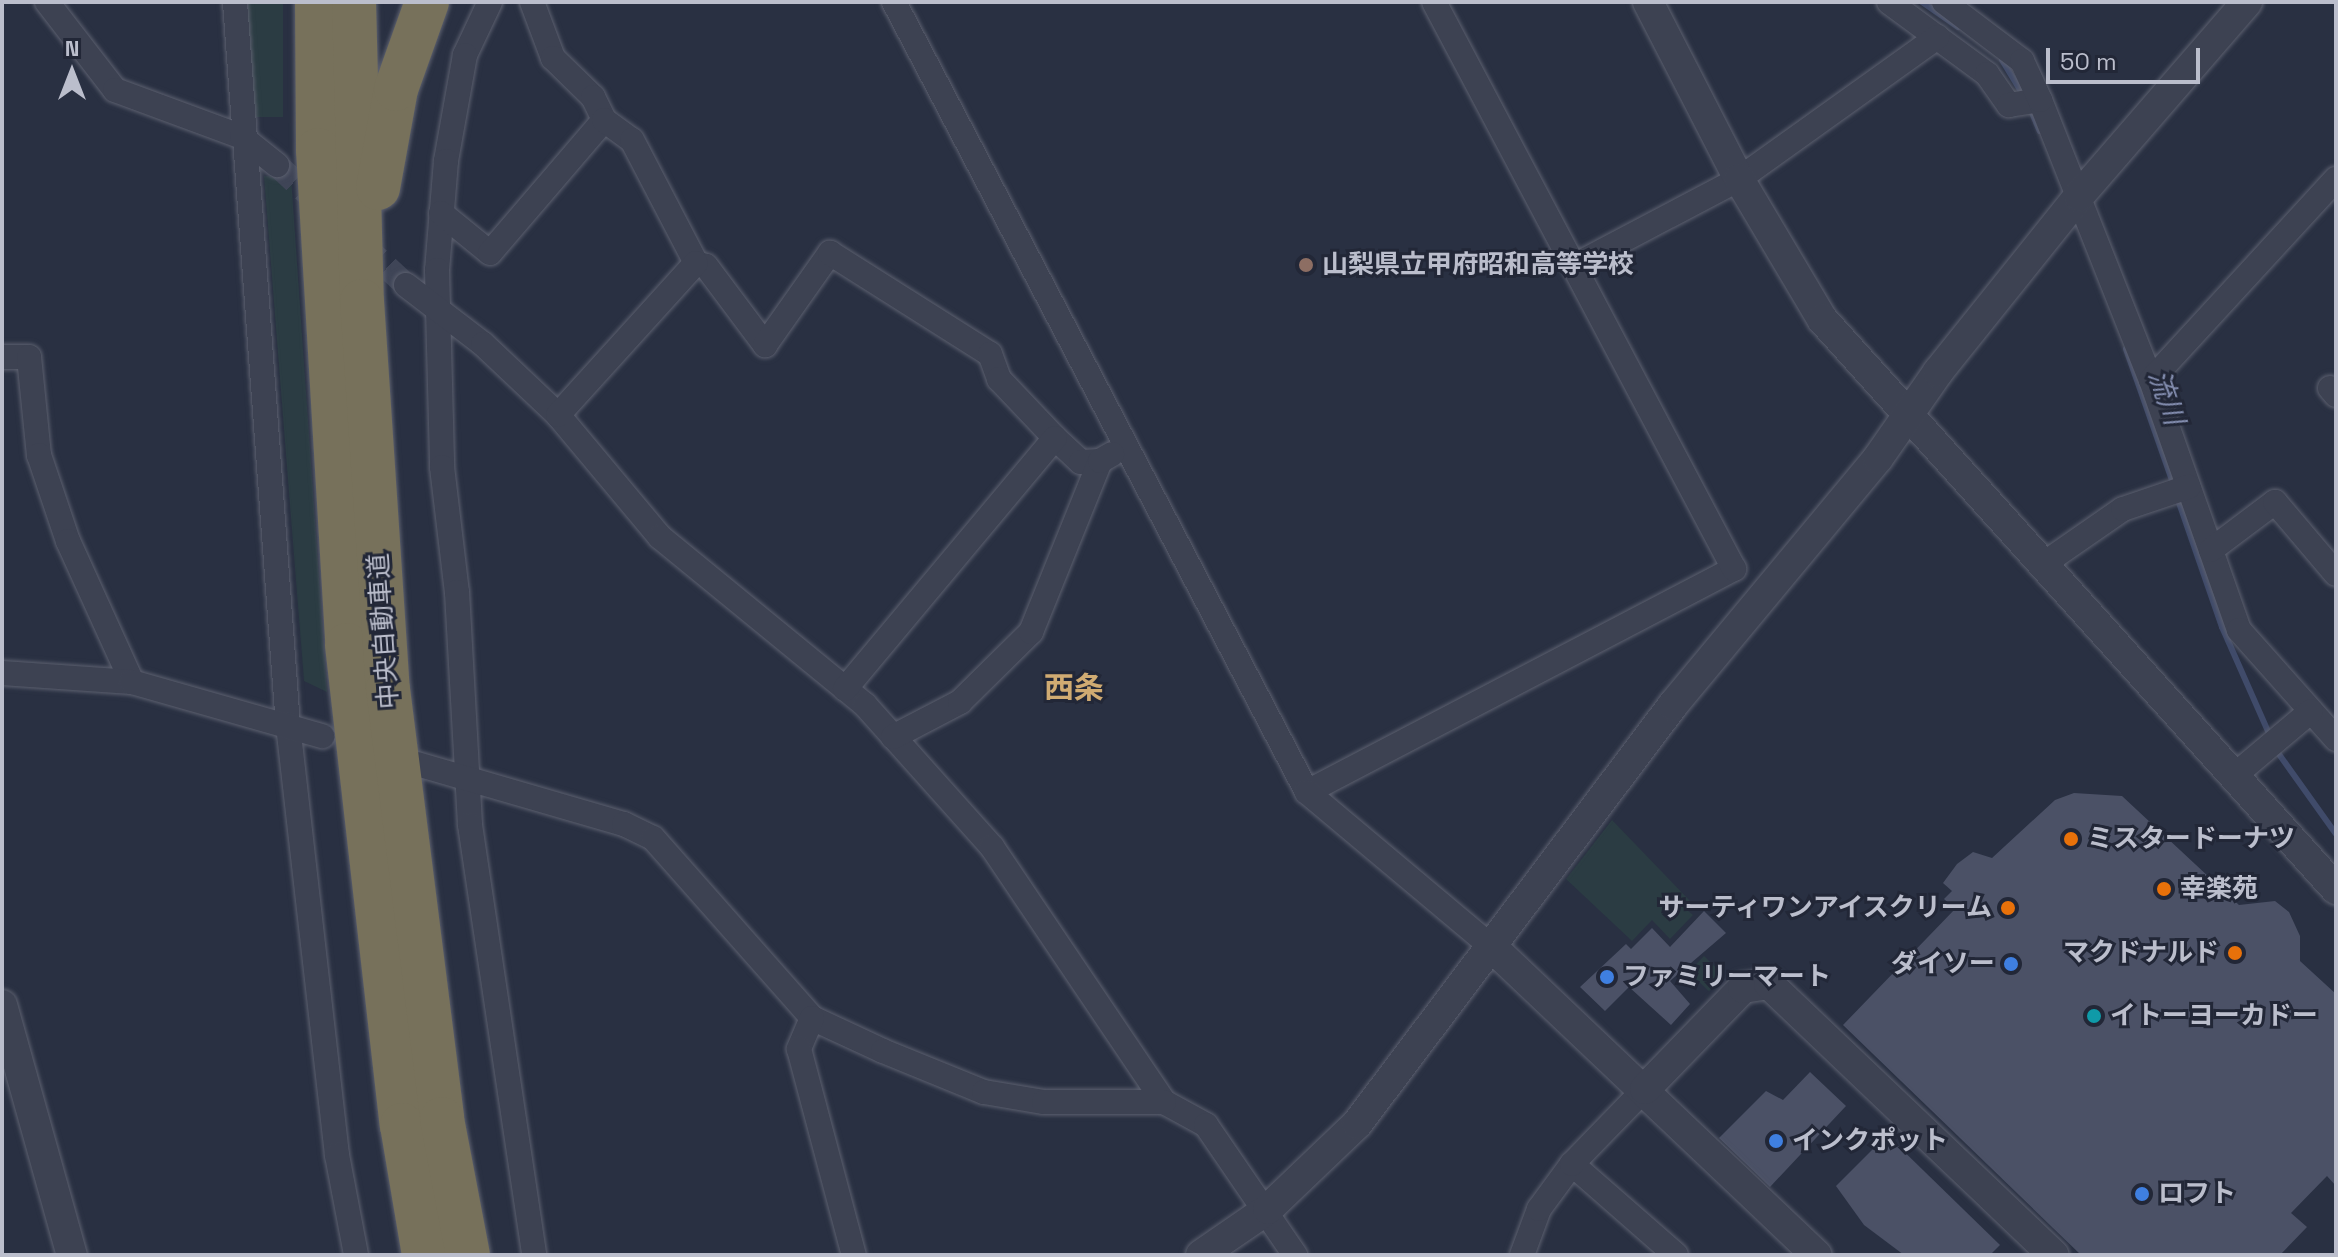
<!DOCTYPE html>
<html>
<head>
<meta charset="utf-8">
<style>
  body { margin:0 }
  #map { position:relative; width:2338px; height:1257px; overflow:hidden; background:#293042; font-family:"Space Grotesk","Noto Sans JP",sans-serif }
  div>[style] { position:absolute }
  .green>* { inset:0; background:#2b3c43; transform-origin:0 0 }
  .stream>* { height:6px; margin:-3px; padding:0 3px; transform-origin:3px; border-radius:3px; background:#404b6a }
  .building>* { inset:0; background:#4b5166 }
  .minor-tunnel>* { height:24px; margin-top:-12px; transform-origin:0; background:repeating-linear-gradient(90deg,#3f4557 0 24px,transparent 0 36px) }
  .roads { filter:drop-shadow(0 0 2px #5c606f) drop-shadow(0 0 2px #5c606f) }
  .minor>* { height:24px; margin:-12px; padding:0 12px; transform-origin:12px; border-radius:12px; background:#3d4252 }
  .tertiary>* { height:30px; margin:-15px; padding:0 15px; transform-origin:15px; border-radius:15px; background:#3d4252 }
  .motorway>* { height:44px; margin:-22px; padding:0 22px; transform-origin:22px; border-radius:22px; background:#77715b }
  .dots>* { width:22px; height:22px; translate:-50% -50%; box-sizing:border-box; border:4px solid #222737; border-radius:50% }
  span { translate:-50% -50%; white-space:nowrap; text-align:center; line-height:1.15; -webkit-text-stroke:6px #222737; paint-order:stroke }
  .poi-label { font-size:26px; color:#bbbecc; font-weight:700 }
  .left { translate:0 -50%; text-align:left }
  .right { translate:-100% -50%; text-align:right }
  .street-label { font-size:26px; color:#bbbecc }
  .water-label { font-size:28px; color:#858fb1; font-style:italic }
  .quarter-label { font-size:30px; color:#d0ab72; font-weight:700 }
  .frame { position:absolute; inset:0; border:4px solid #bbbecc; pointer-events:none }
  .north { position:absolute; left:32px; top:32px; width:80px; height:80px; -webkit-text-stroke:6px #222737; paint-order:stroke; rotate:0deg; font-size:22px; font-weight:700; line-height:32px; text-align:center; color:#bbbecc }
  .north::after { content:''; display:block; margin:auto; width:28px; height:36px; background:#bbbecc; clip-path:polygon(50% 0,100% 100%,50% 72%,0 100%) }
  .scale { position:absolute; left:2046px; top:48px; width:154px; height:36px; box-sizing:border-box; border:4px solid #bbbecc; border-top:0; padding-left:10px; font-size:24px; line-height:28px; white-space:nowrap; color:#bbbecc; -webkit-text-stroke:6px #222737; paint-order:stroke }
</style>
</head>
<body>
<div id="map">
  <div class="green">
    <i style="left:248px;top:2px;width:35px;height:115px"></i>
    <i style="clip-path:polygon(264px 176px,291px 177px,327px 692px,304px 681px)"></i>
    <i style="clip-path:polygon(1612px 820px,1691px 902px,1685px 908px,1693px 915px,1670px 939px,1652px 920px,1632px 941px,1566px 879px)"></i>
    <i style="left:1704px;top:956px;width:28px;height:22px;rotate:44deg"></i>
  </div>
  <div class="stream">
    <i style="left:1922px;top:2px;width:44px;rotate:34.8deg"></i>
    <i style="left:2002px;top:60px;width:44px;rotate:58.8deg"></i>
    <i style="left:2030px;top:108px;width:25px;rotate:67deg"></i>
    <i style="left:2126px;top:349px;width:145px;rotate:70.7deg"></i>
    <i style="left:2177px;top:497px;width:138px;rotate:70.9deg"></i>
    <i style="left:2222px;top:627px;width:119px;rotate:66.2deg"></i>
    <i style="left:2276px;top:750px;width:103px;rotate:54.5deg"></i>
  </div>
  <div class="building">
    <i style="clip-path:polygon(2074px 793px,2122px 796px,2239px 905px,2275px 901px,2289px 912px,2300px 936px,2300px 961px,2336px 994px,2336px 1186px,2327px 1176px,2291px 1213px,2307px 1227px,2280px 1255px,2081px 1255px,1843px 1025px,1955px 909px,1944px 899px,1952px 891px,1943px 883px,1957px 864px,1973px 852px,1992px 858px,2055px 800px)"></i>
    <i style="clip-path:polygon(1704px 911px,1726px 933px,1670px 981px,1690px 1004px,1671px 1025px,1629px 987px,1605px 1011px,1580px 987px,1626px 944px,1631px 949px,1652px 928px,1670px 947px)"></i>
    <i style="clip-path:polygon(1810px 1072px,1846px 1106px,1770px 1187px,1719px 1138px,1766px 1091px,1783px 1100px)"></i>
    <i style="clip-path:polygon(1887px 1135px,2000px 1245px,1990px 1255px,1904px 1255px,1864px 1225px,1836px 1186px)"></i>
  </div>
  <div class="minor-tunnel">
    <i style="left:277px;top:165px;width:62px;rotate:43deg"></i>
    <i style="left:361px;top:243px;width:62px;rotate:43deg"></i>
  </div>
  <div class="roads">
    <div class="minor">
      <i style="left:47px;top:2px;width:111px;rotate:52.3deg"></i>
      <i style="left:115px;top:90px;width:135px;rotate:20.3deg"></i>
      <i style="left:242px;top:137px;width:45px;rotate:38.7deg"></i>
      <i style="left:235px;top:2px;width:725px;rotate:85.81deg"></i>
      <i style="left:288px;top:725px;width:433px;rotate:83.5deg"></i>
      <i style="left:337px;top:1155px;width:102px;rotate:79.2deg"></i>
      <i style="left:490px;top:2px;width:59px;rotate:115.3deg"></i>
      <i style="left:465px;top:55px;width:108px;rotate:100.2deg"></i>
      <i style="left:446px;top:161px;width:109px;rotate:94.7deg"></i>
      <i style="left:437px;top:270px;width:197px;rotate:88.5deg"></i>
      <i style="left:442px;top:467px;width:126px;rotate:83.2deg"></i>
      <i style="left:457px;top:592px;width:233px;rotate:86.8deg"></i>
      <i style="left:470px;top:825px;width:435px;rotate:81.5deg"></i>
      <i style="left:532px;top:2px;width:60px;rotate:69.4deg"></i>
      <i style="left:553px;top:58px;width:56px;rotate:44.3deg"></i>
      <i style="left:593px;top:97px;width:25px;rotate:64deg"></i>
      <i style="left:894px;top:2px;width:891px;rotate:62.4deg"></i>
      <i style="left:1307px;top:792px;width:482px;rotate:-27.6deg"></i>
      <i style="left:1734px;top:569px;width:641px;rotate:-117.88deg"></i>
      <i style="left:1889px;top:2px;width:122px;rotate:36.3deg"></i>
      <i style="left:1987px;top:74px;width:38px;rotate:55deg"></i>
      <i style="left:2009px;top:105px;width:31px;rotate:-9deg"></i>
      <i style="left:2040px;top:100px;width:301px;rotate:68.4deg"></i>
      <i style="left:2151px;top:380px;width:265px;rotate:70.6deg"></i>
      <i style="left:2239px;top:630px;width:146px;rotate:48.3deg"></i>
      <i style="left:1944px;top:2px;width:98px;rotate:37.1deg"></i>
      <i style="left:2022px;top:61px;width:43px;rotate:65.2deg"></i>
      <i style="left:441px;top:213px;width:63px;rotate:39.2deg"></i>
      <i style="left:490px;top:253px;width:175px;rotate:-49.4deg"></i>
      <i style="left:604px;top:120px;width:34px;rotate:36deg"></i>
      <i style="left:632px;top:140px;width:139px;rotate:62.5deg"></i>
      <i style="left:696px;top:263px;width:10px;rotate:17deg"></i>
      <i style="left:706px;top:266px;width:99px;rotate:53.2deg"></i>
      <i style="left:765px;top:345px;width:113px;rotate:-54.8deg"></i>
      <i style="left:830px;top:253px;width:189px;rotate:32.3deg"></i>
      <i style="left:990px;top:354px;width:27px;rotate:70deg"></i>
      <i style="left:999px;top:379px;width:81px;rotate:46.5deg"></i>
      <i style="left:1055px;top:438px;width:35px;rotate:43deg"></i>
      <i style="left:1081px;top:462px;width:19px;rotate:-3deg"></i>
      <i style="left:1574px;top:266px;width:187px;rotate:-27.8deg"></i>
      <i style="left:1739px;top:179px;width:244px;rotate:-35.6deg"></i>
      <i style="left:406px;top:285px;width:97px;rotate:37.5deg"></i>
      <i style="left:483px;top:344px;width:103px;rotate:43.4deg"></i>
      <i style="left:558px;top:415px;width:159px;rotate:50.1deg"></i>
      <i style="left:660px;top:537px;width:265px;rotate:39.3deg"></i>
      <i style="left:865px;top:705px;width:191px;rotate:48.2deg"></i>
      <i style="left:992px;top:847px;width:308px;rotate:56deg"></i>
      <i style="left:1164px;top:1102px;width:48px;rotate:28.7deg"></i>
      <i style="left:1206px;top:1125px;width:158px;rotate:55.6deg"></i>
      <i style="left:2px;top:357px;width:27px"></i>
      <i style="left:29px;top:357px;width:99px;rotate:84.2deg"></i>
      <i style="left:39px;top:455px;width:91px;rotate:71.4deg"></i>
      <i style="left:68px;top:541px;width:155px;rotate:65.6deg"></i>
      <i style="left:2151px;top:380px;width:273px;rotate:-47.4deg"></i>
      <i style="left:2330px;top:388px;width:9px;rotate:49deg"></i>
      <i style="left:558px;top:415px;width:205px;rotate:-47.8deg"></i>
      <i style="left:2211px;top:550px;width:80px;rotate:-36.9deg"></i>
      <i style="left:2275px;top:502px;width:94px;rotate:49.7deg"></i>
      <i style="left:2042px;top:565px;width:98px;rotate:-34.7deg"></i>
      <i style="left:2123px;top:509px;width:69px;rotate:-18.7deg"></i>
      <i style="left:2px;top:673px;width:130px;rotate:4deg"></i>
      <i style="left:132px;top:682px;width:198px;rotate:15.9deg"></i>
      <i style="left:845px;top:689px;width:327px;rotate:-50.1deg"></i>
      <i style="left:893px;top:737px;width:76px;rotate:-27.6deg"></i>
      <i style="left:960px;top:702px;width:100px;rotate:-44.6deg"></i>
      <i style="left:1031px;top:632px;width:184px;rotate:-68deg"></i>
      <i style="left:1100px;top:461px;width:14px;rotate:-30deg"></i>
      <i style="left:417px;top:764px;width:216px;rotate:16.2deg"></i>
      <i style="left:624px;top:824px;width:32px;rotate:26deg"></i>
      <i style="left:653px;top:838px;width:240px;rotate:48.5deg"></i>
      <i style="left:812px;top:1018px;width:78px;rotate:24.9deg"></i>
      <i style="left:883px;top:1051px;width:109px;rotate:22.1deg"></i>
      <i style="left:984px;top:1092px;width:61px;rotate:9.5deg"></i>
      <i style="left:1044px;top:1102px;width:120px"></i>
      <i style="left:2235px;top:775px;width:99px;rotate:-40.1deg"></i>
      <i style="left:1307px;top:792px;width:243px;rotate:40deg"></i>
      <i style="left:812px;top:1018px;width:34px;rotate:113deg"></i>
      <i style="left:799px;top:1049px;width:213px;rotate:75.1deg"></i>
      <i style="left:1572px;top:1164px;width:138px;rotate:41.2deg"></i>
      <i style="left:1522px;top:1255px;width:49px;rotate:-69.7deg"></i>
      <i style="left:1539px;top:1209px;width:56px;rotate:-53.7deg"></i>
      <i style="left:1572px;top:1164px;width:105px;rotate:-45.8deg"></i>
    </div>
    <div class="tertiary">
      <i style="left:1648px;top:2px;width:199px;rotate:62.8deg"></i>
      <i style="left:1739px;top:179px;width:163px;rotate:59.3deg"></i>
      <i style="left:1822px;top:319px;width:768px;rotate:47.96deg"></i>
      <i style="left:1493px;top:948px;width:446px;rotate:43.5deg"></i>
      <i style="left:2px;top:1005px;width:260px;rotate:74.4deg"></i>
      <i style="left:1645px;top:1089px;width:141px;rotate:-45.9deg"></i>
      <i style="left:1743px;top:988px;width:26px;rotate:-9deg"></i>
      <i style="left:1769px;top:984px;width:393px;rotate:43.6deg"></i>
      <i style="left:1201px;top:1255px;width:81px;rotate:-34.5deg"></i>
      <i style="left:1268px;top:1209px;width:123px;rotate:-43.7deg"></i>
      <i style="left:1357px;top:1124px;width:525px;rotate:-52.98deg"></i>
      <i style="left:1673px;top:705px;width:321px;rotate:-50.3deg"></i>
      <i style="left:1878px;top:458px;width:105px;rotate:-55.1deg"></i>
      <i style="left:1938px;top:372px;width:226px;rotate:-51.3deg"></i>
      <i style="left:2079px;top:196px;width:257px;rotate:-49.1deg"></i>
    </div>
    <div class="motorway">
      <i style="left:317px;top:2px;width:148px;rotate:89.6deg"></i>
      <i style="left:318px;top:150px;width:496px;rotate:86.6deg"></i>
      <i style="left:347px;top:645px;width:483px;rotate:83.5deg"></i>
      <i style="left:402px;top:1125px;width:132px;rotate:80.4deg"></i>
      <i style="left:354px;top:2px;width:299px;rotate:88.5deg"></i>
      <i style="left:362px;top:301px;width:389px;rotate:86.2deg"></i>
      <i style="left:388px;top:689px;width:433px;rotate:82.8deg"></i>
      <i style="left:442px;top:1119px;width:138px;rotate:79.2deg"></i>
      <i style="left:378px;top:188px;width:101px;rotate:-79.7deg"></i>
      <i style="left:396px;top:89px;width:92px;rotate:-70.4deg"></i>
    </div>
  </div>
  <div class="dots">
    <i style="left:1306px;top:265px;background:#8d6e63"></i>
    <i style="left:2071px;top:839px;background:#e8710a"></i>
    <i style="left:2164px;top:889px;background:#e8710a"></i>
    <i style="left:2008px;top:908px;background:#e8710a"></i>
    <i style="left:2235px;top:953px;background:#e8710a"></i>
    <i style="left:2011px;top:964px;background:#3f7fe0"></i>
    <i style="left:1607px;top:977px;background:#3f7fe0"></i>
    <i style="left:2094px;top:1016px;background:#0f9aa8"></i>
    <i style="left:1776px;top:1141px;background:#3f7fe0"></i>
    <i style="left:2142px;top:1194px;background:#3f7fe0"></i>
  </div>
  <div class="poi-label">
    <span class="left" style="left:1322px;top:265px">山梨県立甲府昭和高等学校</span>
    <span class="left" style="left:2087px;top:839px">ミスタードーナツ</span>
    <span class="left" style="left:2180px;top:889px">幸楽苑</span>
    <span class="right" style="left:1992px;top:908px">サーティワンアイスクリーム</span>
    <span class="right" style="left:2219px;top:953px">マクドナルド</span>
    <span class="right" style="left:1995px;top:964px">ダイソー</span>
    <span class="left" style="left:1623px;top:977px">ファミリーマート</span>
    <span class="left" style="left:2110px;top:1016px">イトーヨーカドー</span>
    <span class="left" style="left:1792px;top:1141px">インクポット</span>
    <span class="left" style="left:2158px;top:1194px">ロフト</span>
  </div>
  <div class="street-label">
    <span style="left:384px;top:631px;rotate:-94deg">中央自動車道</span>
  </div>
  <div class="water-label">
    <span style="left:2167px;top:397px;rotate:71deg">流川</span>
  </div>
  <div class="quarter-label">
    <span style="left:1074px;top:688px">西条</span>
  </div>
  <div class="frame"></div>
  <div class="north">N</div>
  <div class="scale">50 m</div>
</div>
</body>
</html>
